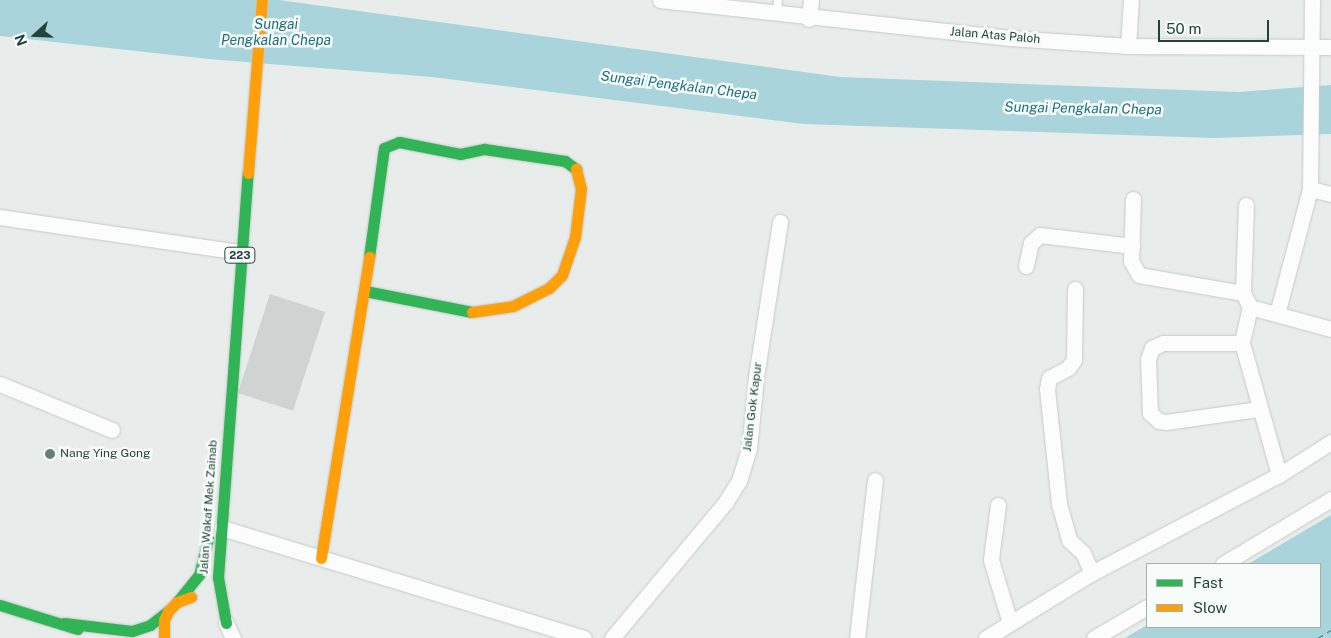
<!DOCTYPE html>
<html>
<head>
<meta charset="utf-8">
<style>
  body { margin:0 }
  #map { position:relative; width:1331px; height:638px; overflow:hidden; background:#e8edeb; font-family:"Public Sans",sans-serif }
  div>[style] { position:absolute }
  .water>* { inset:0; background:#a9d4db }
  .ferry>* { height:1px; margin-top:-0.5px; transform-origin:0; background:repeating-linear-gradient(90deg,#1c6f80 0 6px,transparent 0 11px) }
  .building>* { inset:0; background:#cfd4d2; transform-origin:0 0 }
  .roads { filter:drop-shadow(0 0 1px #c5cac8) drop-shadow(0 0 1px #c5cac8) }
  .lane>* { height:8px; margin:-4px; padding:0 4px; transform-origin:4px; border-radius:4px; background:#fcfcfc }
  .street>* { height:15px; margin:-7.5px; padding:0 7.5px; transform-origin:7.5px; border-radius:7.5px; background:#fcfcfc }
  .fast>* { height:11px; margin:-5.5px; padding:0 5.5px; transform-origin:5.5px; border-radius:5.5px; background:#30b455 }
  .slow>* { height:11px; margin:-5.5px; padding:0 5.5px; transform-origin:5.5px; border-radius:5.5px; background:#ff9f0a }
  .dots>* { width:14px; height:14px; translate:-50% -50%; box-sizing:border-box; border:2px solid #f7fbf9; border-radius:50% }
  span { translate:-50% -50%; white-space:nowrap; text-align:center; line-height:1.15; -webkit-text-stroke:5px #f7fbf9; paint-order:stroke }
  .shield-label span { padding:1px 4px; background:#f7fbf9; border:1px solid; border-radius:4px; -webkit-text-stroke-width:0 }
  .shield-label { font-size:11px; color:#24423a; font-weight:700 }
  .street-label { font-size:12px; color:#24423a }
  .poi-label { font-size:12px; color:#24423a }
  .left { translate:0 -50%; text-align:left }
  .water-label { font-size:14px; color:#1c6f80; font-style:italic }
  .legend { position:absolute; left:1146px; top:563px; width:175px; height:65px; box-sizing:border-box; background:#f7fbf9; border:1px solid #a3b1ad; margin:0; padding:6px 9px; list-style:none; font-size:15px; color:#24423a }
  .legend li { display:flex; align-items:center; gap:10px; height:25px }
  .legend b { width:25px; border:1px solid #a3b1ad }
  .north { position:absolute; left:10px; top:10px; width:50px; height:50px; -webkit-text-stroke:4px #f7fbf9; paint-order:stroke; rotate:250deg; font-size:14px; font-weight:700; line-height:20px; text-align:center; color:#24423a }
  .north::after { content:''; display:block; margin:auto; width:18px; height:22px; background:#24423a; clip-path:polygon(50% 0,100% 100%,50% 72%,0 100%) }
  .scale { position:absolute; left:1158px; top:20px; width:111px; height:22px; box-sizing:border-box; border:2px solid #24423a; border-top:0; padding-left:6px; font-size:15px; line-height:18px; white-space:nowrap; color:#24423a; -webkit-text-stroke:4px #f7fbf9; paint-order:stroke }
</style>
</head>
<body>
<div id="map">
  <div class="water">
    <i style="clip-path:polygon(0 0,279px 0,840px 77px,1238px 92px,1331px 85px,1331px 134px,1214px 138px,804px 124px,432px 77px,209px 59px,0 36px)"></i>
    <i style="clip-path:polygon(1331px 515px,1331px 638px,1125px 638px,1147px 625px,1320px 627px,1320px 564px,1248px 564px)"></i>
  </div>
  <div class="ferry">
    <i style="left:1318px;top:638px;width:15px;rotate:-32deg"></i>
  </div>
  <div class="building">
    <i style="left:270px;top:294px;width:58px;height:104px;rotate:18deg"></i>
  </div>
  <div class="roads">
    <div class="lane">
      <i style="left:777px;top:14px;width:14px;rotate:-86deg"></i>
    </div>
    <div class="street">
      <i style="left:660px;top:0;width:352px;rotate:6.2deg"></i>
      <i style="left:1010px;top:38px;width:118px;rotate:3.9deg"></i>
      <i style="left:1128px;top:46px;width:203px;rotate:0.3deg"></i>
      <i style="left:809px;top:19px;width:19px;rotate:-84deg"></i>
      <i style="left:1128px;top:46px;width:46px;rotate:-86.3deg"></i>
      <i style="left:1310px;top:189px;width:22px;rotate:13deg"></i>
      <i style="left:1133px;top:199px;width:62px;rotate:91.8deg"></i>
      <i style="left:1131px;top:261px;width:16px;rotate:60deg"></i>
      <i style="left:1139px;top:275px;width:106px;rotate:9.8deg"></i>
      <i style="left:1246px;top:205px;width:88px;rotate:92deg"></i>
      <i style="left:1243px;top:293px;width:16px;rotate:63deg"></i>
      <i style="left:1250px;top:307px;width:37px;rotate:103deg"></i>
      <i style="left:1242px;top:343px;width:137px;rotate:74.3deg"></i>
      <i style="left:0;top:217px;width:244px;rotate:8.3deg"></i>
      <i style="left:1026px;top:266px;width:24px;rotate:-78deg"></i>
      <i style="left:1031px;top:243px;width:12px;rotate:-42deg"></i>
      <i style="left:1040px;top:235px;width:93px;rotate:6.8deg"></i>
      <i style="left:1075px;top:289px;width:71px;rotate:90.8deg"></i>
      <i style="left:1074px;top:360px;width:10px;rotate:127deg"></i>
      <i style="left:1068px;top:368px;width:21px;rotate:152deg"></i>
      <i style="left:1049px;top:378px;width:11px;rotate:100deg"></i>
      <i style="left:1047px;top:389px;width:116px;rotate:84deg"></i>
      <i style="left:1059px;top:504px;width:37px;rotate:74deg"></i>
      <i style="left:1069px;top:540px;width:19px;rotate:43deg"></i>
      <i style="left:1083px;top:553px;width:22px;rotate:66deg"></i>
      <i style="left:1250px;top:307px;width:84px;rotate:15.2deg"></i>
      <i style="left:1277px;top:314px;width:129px;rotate:-75.2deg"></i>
      <i style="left:1310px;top:189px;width:189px;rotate:-89.4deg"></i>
      <i style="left:1242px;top:343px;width:79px;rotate:180deg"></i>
      <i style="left:1163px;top:343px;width:12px;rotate:156deg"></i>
      <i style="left:1152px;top:348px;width:12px;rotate:110deg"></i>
      <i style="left:1148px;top:359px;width:54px;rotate:87.9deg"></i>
      <i style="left:1150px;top:413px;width:12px;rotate:42deg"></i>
      <i style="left:1159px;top:421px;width:7px;rotate:8deg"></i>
      <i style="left:1166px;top:422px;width:94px;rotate:-8deg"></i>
      <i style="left:0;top:384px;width:121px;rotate:22.3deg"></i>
      <i style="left:998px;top:505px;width:55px;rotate:97.3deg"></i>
      <i style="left:991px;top:560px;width:66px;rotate:73.2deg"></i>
      <i style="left:222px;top:528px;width:378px;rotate:16.9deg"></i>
      <i style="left:1223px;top:564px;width:126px;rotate:-31deg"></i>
      <i style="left:226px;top:623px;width:17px;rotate:65deg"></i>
      <i style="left:612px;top:638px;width:176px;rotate:-50.1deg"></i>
      <i style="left:725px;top:503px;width:26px;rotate:-58deg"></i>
      <i style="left:739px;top:481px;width:34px;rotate:-73deg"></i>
      <i style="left:749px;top:449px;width:72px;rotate:-84.4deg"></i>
      <i style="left:756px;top:377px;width:157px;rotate:-81.2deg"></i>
      <i style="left:857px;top:638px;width:159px;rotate:-83.5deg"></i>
      <i style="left:986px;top:638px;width:124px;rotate:-31.5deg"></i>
      <i style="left:1092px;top:573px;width:211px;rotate:-27.7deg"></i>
      <i style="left:1279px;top:475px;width:62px;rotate:-32.4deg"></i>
      <i style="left:1094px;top:638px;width:61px;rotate:-30.3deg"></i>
    </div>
    <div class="fast">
      <i style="left:369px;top:257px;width:110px;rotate:-82.2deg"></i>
      <i style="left:384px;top:148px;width:16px;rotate:-22deg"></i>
      <i style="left:399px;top:142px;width:62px;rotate:11.1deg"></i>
      <i style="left:460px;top:154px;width:25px;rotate:-12deg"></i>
      <i style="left:484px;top:149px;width:82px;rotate:8.4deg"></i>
      <i style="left:565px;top:161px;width:14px;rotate:36deg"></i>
      <i style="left:365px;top:291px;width:109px;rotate:11.1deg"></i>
      <i style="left:177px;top:602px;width:35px;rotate:-51deg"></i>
      <i style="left:199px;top:575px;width:38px;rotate:-76deg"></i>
      <i style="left:0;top:605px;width:81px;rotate:17.3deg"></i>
      <i style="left:64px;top:623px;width:68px;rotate:6.7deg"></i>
      <i style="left:132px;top:631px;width:19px;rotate:-18deg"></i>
      <i style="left:150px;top:625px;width:23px;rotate:-38deg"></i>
      <i style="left:226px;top:623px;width:47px;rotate:-99.9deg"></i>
      <i style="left:218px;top:577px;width:405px;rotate:-85.8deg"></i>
    </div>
    <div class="slow">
      <i style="left:248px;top:173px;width:174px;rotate:-85.4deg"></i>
      <i style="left:472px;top:312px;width:41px;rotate:-8.3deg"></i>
      <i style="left:513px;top:306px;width:40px;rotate:-26.6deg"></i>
      <i style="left:549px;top:288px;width:18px;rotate:-45deg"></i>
      <i style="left:562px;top:275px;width:40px;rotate:-71.1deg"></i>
      <i style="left:575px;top:237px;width:48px;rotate:-82.9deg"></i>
      <i style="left:581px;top:189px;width:21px;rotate:-104deg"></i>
      <i style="left:321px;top:558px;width:305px;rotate:-80.9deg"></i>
      <i style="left:164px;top:638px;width:18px;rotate:-90deg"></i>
      <i style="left:164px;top:620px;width:10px;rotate:-66deg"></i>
      <i style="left:168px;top:611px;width:13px;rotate:-45deg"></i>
      <i style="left:177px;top:602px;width:15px;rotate:-20deg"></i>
    </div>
  </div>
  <div class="dots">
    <i style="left:50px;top:454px;background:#697e78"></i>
  </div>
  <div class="shield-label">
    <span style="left:240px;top:255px">223</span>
  </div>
  <div class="street-label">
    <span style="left:995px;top:36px;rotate:5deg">Jalan Atas Paloh</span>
    <span style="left:753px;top:407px;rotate:-83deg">Jalan Gok Kapur</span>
    <span style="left:209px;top:507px;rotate:-86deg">Jalan Wakaf Mek Zainab</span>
  </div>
  <div class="poi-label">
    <span class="left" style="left:60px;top:454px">Nang Ying Gong</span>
  </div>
  <div class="water-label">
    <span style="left:276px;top:32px">Sungai<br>Pengkalan Chepa</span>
    <span style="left:679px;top:85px;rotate:7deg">Sungai Pengkalan Chepa</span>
    <span style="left:1083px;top:108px;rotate:1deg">Sungai Pengkalan Chepa</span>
  </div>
  <ul class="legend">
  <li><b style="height:6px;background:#30b455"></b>Fast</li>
  <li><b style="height:6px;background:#ff9f0a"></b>Slow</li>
  </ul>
  <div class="north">N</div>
  <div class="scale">50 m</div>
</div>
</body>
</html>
